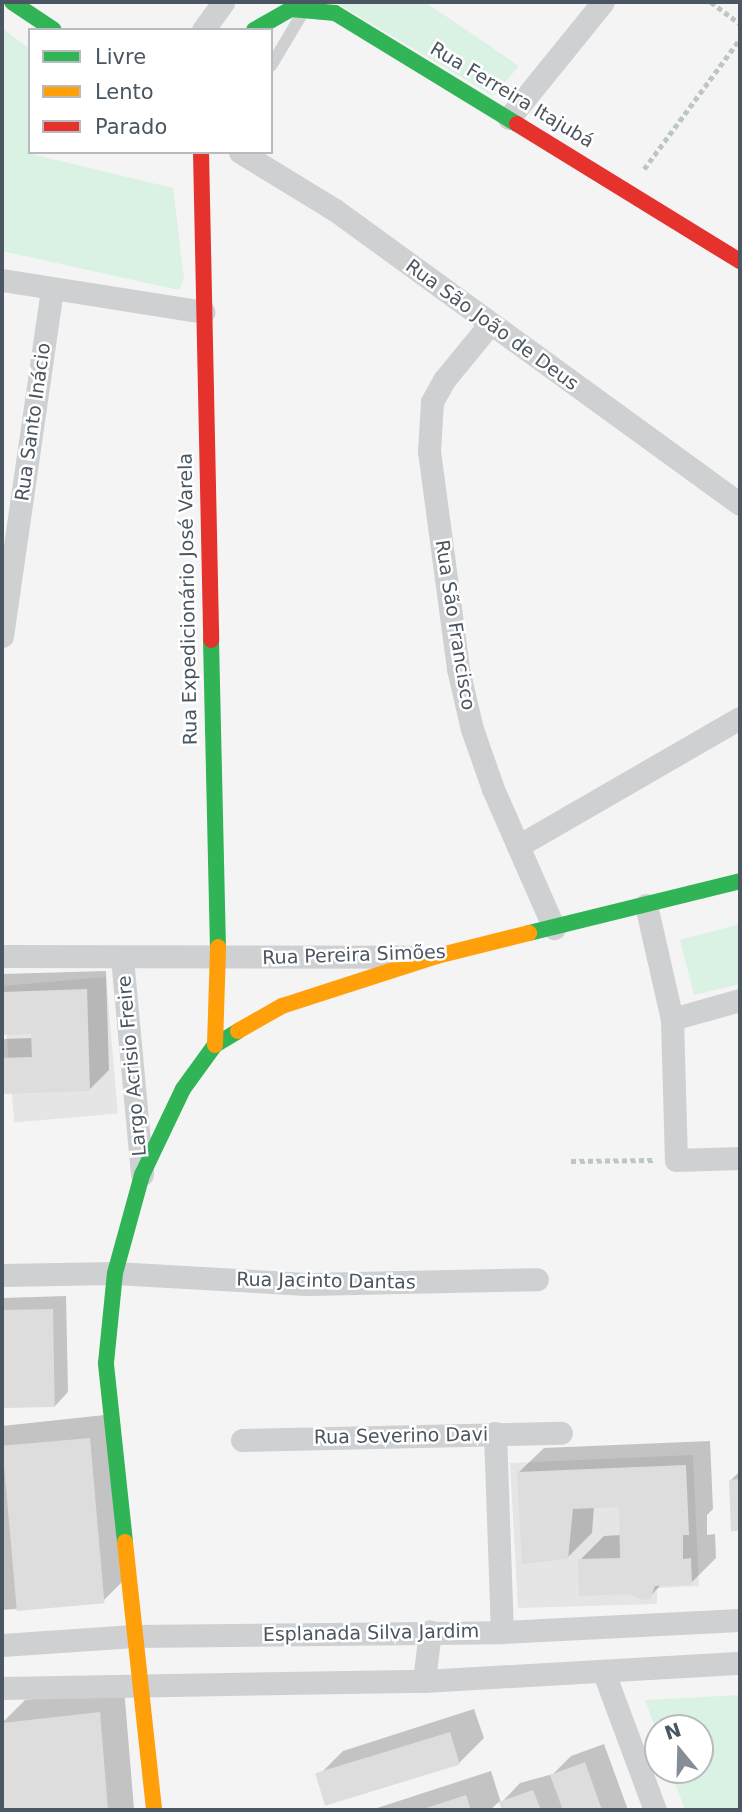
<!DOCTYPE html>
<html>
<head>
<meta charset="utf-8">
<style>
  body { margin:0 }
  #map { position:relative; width:742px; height:1812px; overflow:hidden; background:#f4f4f4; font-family:"DejaVu Sans",sans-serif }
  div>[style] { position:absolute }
  .education>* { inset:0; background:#e6e5e6; transform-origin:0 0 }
  .green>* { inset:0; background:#d9f2e3 }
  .shadow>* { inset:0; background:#0003 }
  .building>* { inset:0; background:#ddddde; transform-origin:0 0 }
  .path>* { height:4.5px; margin-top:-2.25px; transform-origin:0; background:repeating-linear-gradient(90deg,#bcc7c4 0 5px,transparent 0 8.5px) }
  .lane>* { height:12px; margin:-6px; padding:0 6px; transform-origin:6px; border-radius:6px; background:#ced0d2 }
  .street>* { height:23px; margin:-11.5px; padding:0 11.5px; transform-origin:11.5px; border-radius:11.5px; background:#ced0d2 }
  .fast>* { height:16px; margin:-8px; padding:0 8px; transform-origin:8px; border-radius:8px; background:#30b455 }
  .slow>* { height:16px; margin:-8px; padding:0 8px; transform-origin:8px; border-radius:8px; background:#ff9f0a }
  .jam>* { height:16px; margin:-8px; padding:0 8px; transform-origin:8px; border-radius:8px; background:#e5322d }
  span { translate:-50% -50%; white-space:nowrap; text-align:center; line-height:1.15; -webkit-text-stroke:5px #fff; paint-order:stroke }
  .street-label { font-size:19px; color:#4a5661 }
  .frame { position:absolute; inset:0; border:4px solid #4a5661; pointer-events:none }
  .legend { position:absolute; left:28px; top:28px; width:245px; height:126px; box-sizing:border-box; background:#fff; border:2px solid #b7bbc0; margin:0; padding:9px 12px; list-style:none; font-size:21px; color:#4a5661 }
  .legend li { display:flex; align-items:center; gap:14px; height:35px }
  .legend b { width:35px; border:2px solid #b7bbc0 }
  .north { position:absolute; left:644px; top:1714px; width:70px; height:70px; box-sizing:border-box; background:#fff; border:2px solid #b7bbc0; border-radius:50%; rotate:341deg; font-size:19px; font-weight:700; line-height:28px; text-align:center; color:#4a5661 }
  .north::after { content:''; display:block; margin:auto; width:24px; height:32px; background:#868d94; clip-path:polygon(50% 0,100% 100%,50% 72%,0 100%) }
</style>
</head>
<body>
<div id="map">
  <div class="education">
    <i style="left:106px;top:977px;width:137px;height:104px;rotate:85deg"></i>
    <i style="clip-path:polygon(693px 1455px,699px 1586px,657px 1588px,657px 1604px,518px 1608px,510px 1463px)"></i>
  </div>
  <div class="green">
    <i style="clip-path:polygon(335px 2px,425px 2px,519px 66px,493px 96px)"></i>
    <i style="clip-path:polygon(2px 28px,30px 49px,31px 154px,173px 188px,184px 279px,179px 290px,2px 251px)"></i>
    <i style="clip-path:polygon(740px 924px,740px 984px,694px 995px,680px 940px)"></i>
    <i style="clip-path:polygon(740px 1695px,740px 1810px,685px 1810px,670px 1770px,700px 1770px,700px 1728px,658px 1728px,658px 1736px,645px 1700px)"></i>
  </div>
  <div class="shadow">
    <i style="clip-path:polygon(106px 971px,109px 1070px,90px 1089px,2px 1092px,2px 1039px,33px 1038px,33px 1032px,2px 1033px,2px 974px)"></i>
    <i style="clip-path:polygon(66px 1296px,68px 1392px,55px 1406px,2px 1407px,2px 1298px)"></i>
    <i style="clip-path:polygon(114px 1414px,127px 1577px,102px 1602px,2px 1610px,2px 1426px)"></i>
    <i style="clip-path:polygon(710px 1441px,713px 1509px,707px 1515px,707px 1535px,715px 1534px,716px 1558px,691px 1583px,662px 1584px,649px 1597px,580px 1560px,604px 1536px,621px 1535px,620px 1505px,594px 1506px,592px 1533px,567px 1558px,519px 1472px,544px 1448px)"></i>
    <i style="clip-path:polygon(740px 1471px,740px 1529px,733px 1529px,731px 1480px)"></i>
    <i style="clip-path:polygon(124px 1688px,134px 1809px,3px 1810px,2px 1723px,25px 1700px)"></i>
    <i style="clip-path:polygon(474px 1709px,484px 1738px,459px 1763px,318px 1776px,343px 1751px)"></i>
    <i style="clip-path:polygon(604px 1744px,628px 1810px,503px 1810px,500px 1801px,490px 1810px,371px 1810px,491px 1771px,501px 1803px,520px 1783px,553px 1774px,571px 1756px)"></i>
  </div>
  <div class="building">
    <i style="clip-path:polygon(87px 989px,90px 1091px,2px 1094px,2px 1058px,32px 1057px,31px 1034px,2px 1035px,2px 992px)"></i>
    <i style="left:53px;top:1309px;width:98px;height:51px;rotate:89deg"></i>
    <i style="left:90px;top:1438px;width:166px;height:88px;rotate:85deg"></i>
    <i style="clip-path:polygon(686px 1465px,689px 1535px,683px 1535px,683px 1559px,691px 1558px,692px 1585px,655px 1586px,650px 1599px,642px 1600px,629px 1594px,579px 1596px,578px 1559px,620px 1558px,619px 1507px,573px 1509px,568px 1559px,522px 1564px,517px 1472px)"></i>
    <i style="clip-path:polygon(740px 1479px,740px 1531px,731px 1531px,729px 1480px)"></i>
    <i style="clip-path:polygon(100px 1712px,108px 1810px,2px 1810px,2px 1723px)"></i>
    <i style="left:450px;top:1732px;width:34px;height:141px;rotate:73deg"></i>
    <i style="clip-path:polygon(585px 1762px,602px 1810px,563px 1810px,550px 1775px)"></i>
    <i style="clip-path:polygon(533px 1790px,541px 1810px,502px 1810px,499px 1802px)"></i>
    <i style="clip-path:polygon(466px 1795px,471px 1810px,420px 1810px)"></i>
  </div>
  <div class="path">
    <i style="left:711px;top:2px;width:36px;rotate:37deg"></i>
    <i style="left:644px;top:169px;width:162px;rotate:-53.6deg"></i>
    <i style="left:571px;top:1161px;width:83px;rotate:-0.7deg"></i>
  </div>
  <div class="lane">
    <i style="left:271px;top:66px;width:63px;rotate:-59.3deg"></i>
  </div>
  <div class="street">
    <i style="left:203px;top:30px;width:34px;rotate:-54deg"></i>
    <i style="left:509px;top:118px;width:149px;rotate:-51deg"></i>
    <i style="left:240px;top:152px;width:111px;rotate:31.4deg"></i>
    <i style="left:335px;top:210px;width:500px;rotate:35.98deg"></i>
    <i style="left:2px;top:280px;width:204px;rotate:9deg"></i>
    <i style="left:489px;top:325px;width:71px;rotate:129.3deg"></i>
    <i style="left:444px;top:380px;width:25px;rotate:119deg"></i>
    <i style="left:432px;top:402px;width:49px;rotate:93.5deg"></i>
    <i style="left:429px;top:451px;width:220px;rotate:82.4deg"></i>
    <i style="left:458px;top:669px;width:62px;rotate:76.9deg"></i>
    <i style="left:472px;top:729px;width:64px;rotate:70.7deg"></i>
    <i style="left:493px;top:789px;width:152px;rotate:66.3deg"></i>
    <i style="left:2px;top:636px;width:349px;rotate:-81.8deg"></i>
    <i style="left:518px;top:846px;width:256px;rotate:-30deg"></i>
    <i style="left:646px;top:905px;width:117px;rotate:77.2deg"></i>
    <i style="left:672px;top:1019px;width:71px;rotate:-15.6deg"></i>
    <i style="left:2px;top:956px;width:406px;rotate:0.1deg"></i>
    <i style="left:122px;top:958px;width:217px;rotate:84.7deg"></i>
    <i style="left:672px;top:1019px;width:141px;rotate:88.4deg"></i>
    <i style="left:676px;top:1160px;width:64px;rotate:-1.8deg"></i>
    <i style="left:2px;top:1275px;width:113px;rotate:-1deg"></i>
    <i style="left:115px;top:1273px;width:192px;rotate:3.3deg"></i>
    <i style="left:307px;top:1284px;width:230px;rotate:-1.2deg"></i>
    <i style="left:495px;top:1433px;width:199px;rotate:88deg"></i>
    <i style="left:242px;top:1440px;width:319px;rotate:-1.3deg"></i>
    <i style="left:2px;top:1645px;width:132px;rotate:-3.9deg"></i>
    <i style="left:134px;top:1636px;width:368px;rotate:-0.6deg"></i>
    <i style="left:502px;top:1632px;width:238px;rotate:-2.9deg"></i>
    <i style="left:604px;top:1673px;width:146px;rotate:69.6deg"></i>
    <i style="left:424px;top:1681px;width:50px;rotate:-83.2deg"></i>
    <i style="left:2px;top:1688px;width:422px;rotate:-1deg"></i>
    <i style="left:424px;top:1681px;width:317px;rotate:-3.3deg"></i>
  </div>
  <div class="fast">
    <i style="left:12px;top:2px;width:50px;rotate:33.7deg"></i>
    <i style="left:254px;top:30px;width:43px;rotate:-29.6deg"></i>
    <i style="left:291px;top:9px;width:44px;rotate:5.2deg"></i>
    <i style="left:335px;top:13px;width:213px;rotate:31.4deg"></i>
    <i style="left:211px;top:640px;width:307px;rotate:88.7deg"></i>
    <i style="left:529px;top:933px;width:217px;rotate:-13.8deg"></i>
    <i style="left:125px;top:1542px;width:180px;rotate:-96.1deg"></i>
    <i style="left:106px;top:1363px;width:90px;rotate:-84.3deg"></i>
    <i style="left:115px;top:1273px;width:102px;rotate:-74.6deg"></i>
    <i style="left:142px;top:1175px;width:95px;rotate:-64.5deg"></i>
    <i style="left:183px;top:1089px;width:54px;rotate:-54deg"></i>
    <i style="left:215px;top:1045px;width:27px;rotate:-31deg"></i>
  </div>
  <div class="slow">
    <i style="left:238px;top:1031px;width:51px;rotate:-29.6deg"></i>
    <i style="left:282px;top:1006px;width:163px;rotate:-17.9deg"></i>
    <i style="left:437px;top:956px;width:95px;rotate:-14deg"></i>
    <i style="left:215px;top:1045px;width:98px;rotate:-88.2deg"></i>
    <i style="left:125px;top:1542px;width:270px;rotate:83.8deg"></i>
  </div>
  <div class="jam">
    <i style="left:517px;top:124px;width:262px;rotate:31.6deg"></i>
    <i style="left:201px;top:152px;width:488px;rotate:88.8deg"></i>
  </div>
  <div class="street-label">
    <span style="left:512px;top:95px;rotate:31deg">Rua Ferreira Itajubá</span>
    <span style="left:492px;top:325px;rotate:36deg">Rua São João de Deus</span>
    <span style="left:33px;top:422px;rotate:-82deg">Rua Santo Inácio</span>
    <span style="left:188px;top:599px;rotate:-91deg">Rua Expedicionário José Varela</span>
    <span style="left:455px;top:625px;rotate:81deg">Rua São Francisco</span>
    <span style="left:354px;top:955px;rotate:-2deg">Rua Pereira Simões</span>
    <span style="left:132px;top:1066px;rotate:-95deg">Largo Acrisio Freire</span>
    <span style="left:326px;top:1281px;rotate:1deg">Rua Jacinto Dantas</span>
    <span style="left:401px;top:1436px;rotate:-1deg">Rua Severino Davi</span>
    <span style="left:371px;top:1633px;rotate:-1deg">Esplanada Silva Jardim</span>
  </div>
  <div class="frame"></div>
  <ul class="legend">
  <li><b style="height:9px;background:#30b455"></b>Livre</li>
  <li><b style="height:9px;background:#ff9f0a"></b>Lento</li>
  <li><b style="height:9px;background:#e5322d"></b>Parado</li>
  </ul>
  <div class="north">N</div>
</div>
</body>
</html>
